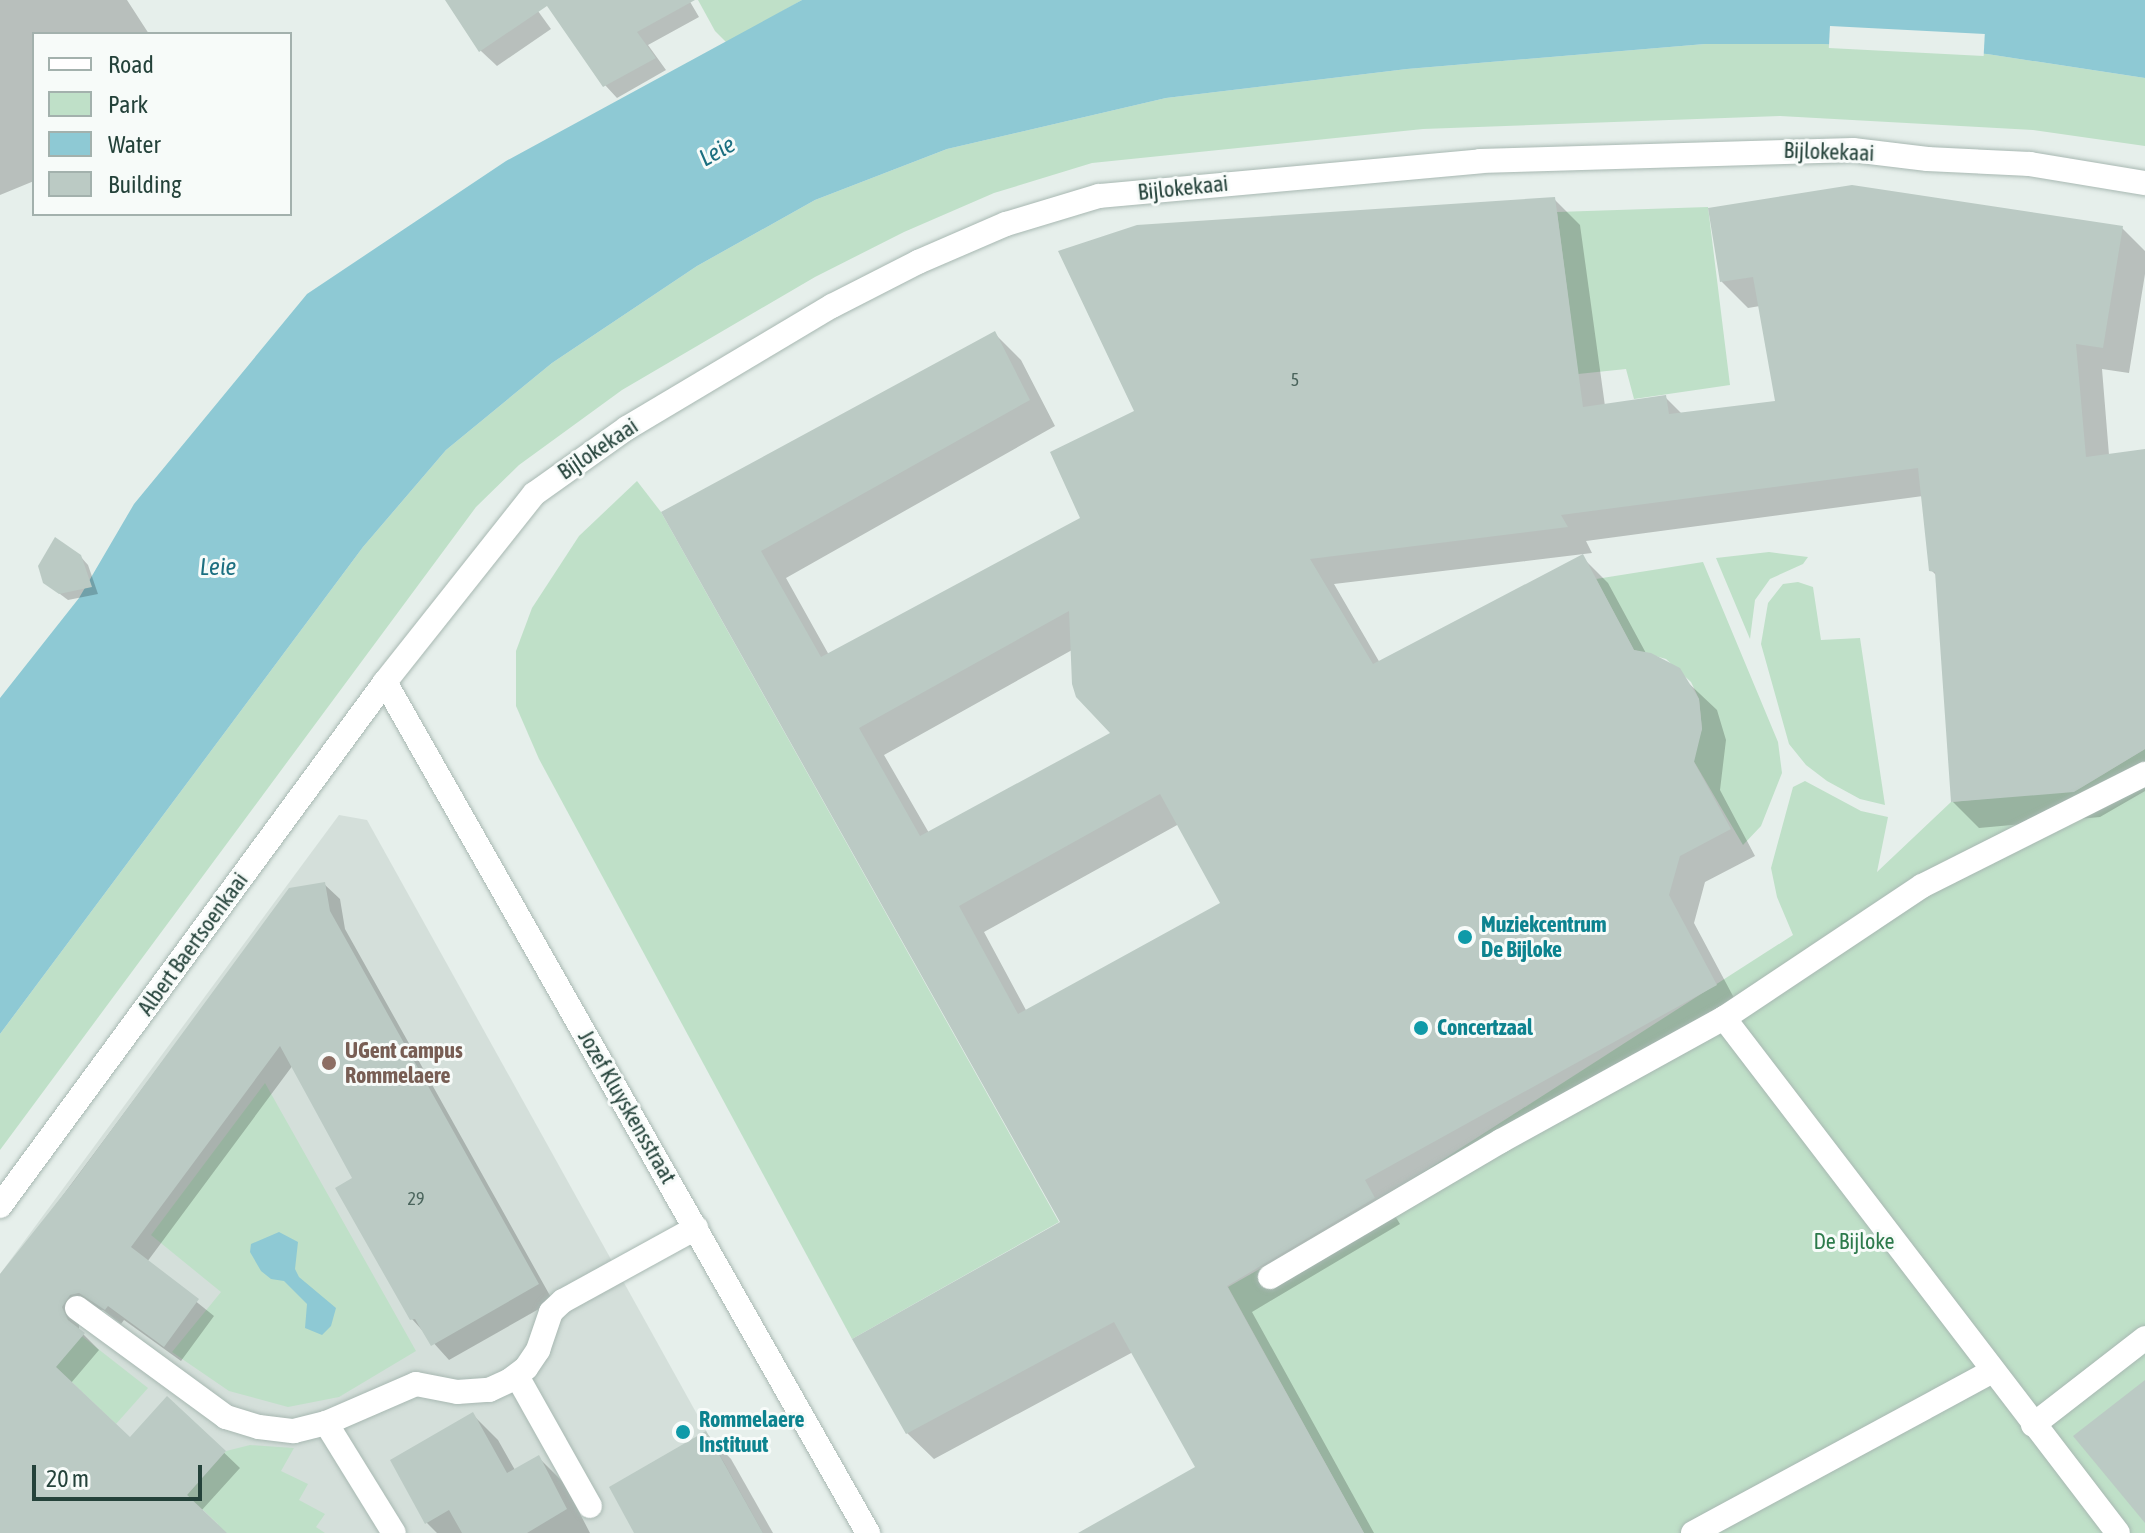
<!DOCTYPE html>
<html>
<head>
<meta charset="utf-8">
<style>
  body { margin:0 }
  #map { position:relative; width:2145px; height:1533px; overflow:hidden; background:#e6efeb; font-family:"Asap Condensed",sans-serif }
  div>[style] { position:absolute }
  .built>* { inset:0; background:#d4dfda }
  .green>* { inset:0; background:#bfe0c8 }
  .water>* { inset:0; background:#8ec9d4 }
  .pier>* { inset:0; background:#e6efeb; transform-origin:0 0 }
  .shadow>* { inset:0; background:#0003 }
  .building>* { inset:0; background:#bbcac4 }
  .roads { filter:drop-shadow(0 0 2px #a8b8b2) drop-shadow(0 0 2px #a8b8b2) }
  .minor>* { height:24px; margin:-12px; padding:0 12px; transform-origin:12px; border-radius:12px; background:#fff }
  .dots>* { width:22px; height:22px; translate:-50% -50%; box-sizing:border-box; border:4px solid #f7fbf9; border-radius:50% }
  span { translate:-50% -50%; white-space:nowrap; text-align:center; line-height:1.15; -webkit-text-stroke:6px #f7fbf9; paint-order:stroke }
  .number-label { font-size:18px; color:#4a645c }
  .number-label span { -webkit-text-stroke-width:0 }
  .street-label { font-size:22px; color:#24423a }
  .culture-label { font-size:22px; color:#0d838f; font-weight:700 }
  .left { translate:0 -50%; text-align:left }
  .education-label { font-size:22px; color:#785e54; font-weight:700 }
  .park-label { font-size:22px; color:#2d7a4b }
  .water-label { font-size:24px; color:#1c6f80; font-style:italic }
  .legend { position:absolute; left:32px; top:32px; width:260px; height:184px; box-sizing:border-box; background:#f7fbf9; border:2px solid #a3b1ad; margin:0; padding:10px 14px; list-style:none; font-size:24px; color:#24423a }
  .legend li { display:flex; align-items:center; gap:16px; height:40px }
  .legend b { width:40px; border:2px solid #a3b1ad }
  .scale { position:absolute; left:32px; top:1465px; width:170px; height:36px; box-sizing:border-box; border:4px solid #24423a; border-top:0; padding-left:10px; font-size:24px; line-height:28px; white-space:nowrap; color:#24423a; -webkit-text-stroke:6px #f7fbf9; paint-order:stroke }
</style>
</head>
<body>
<div id="map">
  <div class="built">
    <i style="clip-path:polygon(339px 815px,367px 820px,763px 1533px,0 1533px,0 1274px)"></i>
  </div>
  <div class="green">
    <i style="clip-path:polygon(698px 0,802px 0,727px 43px,715px 31px)"></i>
    <i style="clip-path:polygon(1705px 44px,1823px 44px,1987px 54px,2145px 78px,2145px 146px,2033px 130px,1780px 116px,1423px 129px,1092px 163px,994px 193px,904px 232px,815px 277px,622px 390px,519px 465px,476px 507px,0 1150px,0 1034px,363px 547px,446px 450px,552px 363px,697px 266px,815px 200px,947px 149px,1166px 98px,1407px 69px)"></i>
    <i style="clip-path:polygon(1708px 207px,1730px 385px,1634px 399px,1626px 369px,1578px 374px,1557px 212px)"></i>
    <i style="clip-path:polygon(637px 481px,661px 512px,1059px 1222px,852px 1339px,539px 759px,516px 706px,516px 651px,532px 608px,579px 536px)"></i>
    <i style="clip-path:polygon(1769px 552px,1808px 557px,1803px 564px,1770px 579px,1755px 600px,1750px 639px,1716px 558px)"></i>
    <i style="clip-path:polygon(1703px 562px,1778px 742px,1782px 773px,1761px 826px,1743px 845px,1692px 758px,1702px 729px,1699px 699px,1691px 682px,1666px 659px,1634px 650px,1596px 579px)"></i>
    <i style="clip-path:polygon(1798px 582px,1813px 587px,1821px 640px,1860px 638px,1885px 805px,1860px 799px,1827px 781px,1806px 765px,1789px 744px,1761px 644px,1768px 603px,1783px 584px)"></i>
    <i style="clip-path:polygon(2145px 749px,2145px 1533px,1364px 1533px,1228px 1287px,1377px 1202px,1793px 935px,1777px 897px,1771px 868px,1793px 787px,1805px 781px,1861px 811px,1888px 817px,1877px 872px,1951px 802px,2077px 790px)"></i>
    <i style="clip-path:polygon(265px 1083px,416px 1351px,339px 1397px,288px 1407px,229px 1391px,172px 1352px,221px 1292px,151px 1235px)"></i>
    <i style="clip-path:polygon(65px 1323px,148px 1388px,116px 1424px,56px 1367px)"></i>
    <i style="clip-path:polygon(250px 1445px,294px 1448px,281px 1471px,308px 1484px,299px 1500px,325px 1514px,316px 1527px,325px 1533px,211px 1533px,218px 1524px,187px 1495px,226px 1451px)"></i>
  </div>
  <div class="water">
    <i style="clip-path:polygon(802px 0,2145px 0,2145px 78px,1987px 54px,1823px 44px,1705px 44px,1407px 69px,1166px 98px,947px 149px,815px 200px,697px 266px,552px 363px,446px 450px,363px 547px,0 1034px,0 698px,79px 598px,134px 504px,307px 294px,506px 161px)"></i>
    <i style="clip-path:polygon(279px 1232px,298px 1242px,295px 1269px,299px 1277px,336px 1308px,331px 1326px,322px 1335px,305px 1328px,307px 1304px,284px 1281px,271px 1279px,261px 1271px,250px 1252px,251px 1244px)"></i>
  </div>
  <div class="pier">
    <i style="left:1830px;top:26px;width:155px;height:22px;rotate:3deg"></i>
  </div>
  <div class="shadow">
    <i style="clip-path:polygon(0 0,127px 0,149px 34px,34px 34px,34px 181px,0 195px)"></i>
    <i style="clip-path:polygon(447px 0,530px 0,551px 29px,497px 66px,481px 51px)"></i>
    <i style="clip-path:polygon(588px 0,689px 0,699px 17px,648px 45px,666px 70px,617px 98px,605px 85px)"></i>
    <i style="clip-path:polygon(evenodd,1554px 199px,1580px 225px,1605px 406px,1665px 397px,1683px 415px,1778px 402px,1760px 306px,1748px 308px,1722px 282px,1711px 209px,2122px 228px,2145px 251px,2145px 274px,2129px 373px,2102px 369px,2109px 455px,2145px 451px,2145px 791px,2100px 817px,1979px 828px,1953px 802px,1938px 577px,1931px 570px,1923px 496px,1586px 541px,1592px 553px,1334px 584px,1380px 663px,1582px 557px,1608px 583px,1647px 655px,1665px 661px,1717px 710px,1726px 740px,1720px 790px,1755px 856px,1705px 882px,1694px 923px,1741px 1011px,1389px 1206px,1400px 1224px,1252px 1312px,1374px 1533px,1082px 1533px,1197px 1468px,1133px 1352px,934px 1459px,907px 1433px,855px 1340px,1062px 1223px,664px 513px,995px 334px,1021px 360px,1055px 426px,786px 578px,829px 655px,1083px 519px,1554px 199px,1072px 650px,1113px 733px,929px 833px,884px 755px,1072px 650px,1554px 199px,1179px 824px,1223px 904px,1027px 1012px,984px 932px,1179px 824px)"></i>
    <i style="clip-path:polygon(80px 556px,88px 565px,98px 594px,68px 600px,44px 582px)"></i>
    <i style="clip-path:polygon(324px 884px,340px 899px,345px 929px,553px 1301px,449px 1360px,412px 1319px,355px 1178px,293px 1065px,147px 1262px,214px 1316px,181px 1361px,124px 1320px,121px 1324px,103px 1310px,88px 1309px,79px 1316px,79px 1330px,99px 1350px,71px 1383px,130px 1439px,167px 1398px,240px 1468px,201px 1511px,224px 1533px,11px 1533px,0 1522px,0 1280px,290px 890px)"></i>
    <i style="clip-path:polygon(473px 1415px,498px 1440px,515px 1470px,538px 1457px,564px 1483px,590px 1533px,437px 1533px,427px 1523px,393px 1461px)"></i>
    <i style="clip-path:polygon(706px 1433px,731px 1459px,773px 1533px,637px 1533px)"></i>
  </div>
  <div class="building">
    <i style="clip-path:polygon(445px 0,695px 0,637px 32px,656px 58px,603px 87px,547px 6px,479px 52px)"></i>
    <i style="clip-path:polygon(evenodd,1852px 185px,2123px 226px,2103px 348px,2076px 344px,2086px 457px,2145px 449px,2145px 749px,2074px 792px,1951px 802px,1935px 572px,1929px 571px,1918px 468px,1561px 515px,1568px 527px,1310px 559px,1373px 664px,1583px 554px,1634px 650px,1651px 653px,1680px 668px,1699px 699px,1702px 729px,1694px 762px,1731px 829px,1680px 856px,1669px 895px,1717px 985px,1365px 1180px,1375px 1198px,1227px 1286px,1364px 1533px,1078px 1533px,1195px 1467px,1114px 1322px,906px 1434px,852px 1339px,1060px 1222px,661px 512px,995px 331px,1030px 400px,761px 551px,821px 657px,1080px 518px,1050px 452px,1134px 411px,1058px 251px,1137px 225px,1555px 197px,1583px 407px,1666px 395px,1669px 414px,1775px 401px,1753px 277px,1720px 282px,1708px 208px,1852px 185px,1069px 611px,1072px 684px,1076px 697px,1110px 733px,920px 836px,859px 728px,1069px 611px,1852px 185px,1160px 794px,1220px 903px,1018px 1014px,959px 906px,1160px 794px)"></i>
    <i style="clip-path:polygon(55px 537px,81px 555px,92px 587px,59px 594px,43px 583px,38px 566px)"></i>
    <i style="clip-path:polygon(325px 882px,330px 911px,539px 1284px,431px 1346px,415px 1319px,410px 1320px,335px 1188px,352px 1178px,280px 1046px,131px 1247px,199px 1299px,164px 1347px,108px 1306px,105px 1310px,79px 1293px,70px 1295px,62px 1307px,68px 1320px,85px 1333px,56px 1367px,130px 1437px,167px 1396px,226px 1451px,187px 1495px,227px 1533px,0 1533px,0 1274px,74px 1181px,289px 888px)"></i>
    <i style="clip-path:polygon(2145px 1380px,2145px 1523px,2073px 1436px)"></i>
    <i style="clip-path:polygon(473px 1412px,507px 1473px,539px 1455px,567px 1509px,527px 1533px,462px 1533px,449px 1510px,425px 1524px,390px 1460px)"></i>
    <i style="clip-path:polygon(706px 1431px,763px 1533px,634px 1533px,609px 1487px)"></i>
  </div>
  <div class="roads">
    <div class="minor">
      <i style="left:385px;top:682px;width:979px;rotate:60.42deg"></i>
      <i style="left:1724px;top:1018px;width:648px;rotate:52.58deg"></i>
      <i style="left:0;top:1206px;width:650px;rotate:-53.69deg"></i>
      <i style="left:385px;top:682px;width:240px;rotate:-51.6deg"></i>
      <i style="left:534px;top:494px;width:114px;rotate:-35.4deg"></i>
      <i style="left:627px;top:428px;width:239px;rotate:-30.8deg"></i>
      <i style="left:832px;top:306px;width:97px;rotate:-27.1deg"></i>
      <i style="left:918px;top:262px;width:96px;rotate:-23.4deg"></i>
      <i style="left:1006px;top:224px;width:97px;rotate:-16.8deg"></i>
      <i style="left:1099px;top:196px;width:383px;rotate:-5.2deg"></i>
      <i style="left:1480px;top:161px;width:373px;rotate:-1.7deg"></i>
      <i style="left:1853px;top:150px;width:75px;rotate:6.9deg"></i>
      <i style="left:1927px;top:159px;width:103px;rotate:2.8deg"></i>
      <i style="left:2030px;top:164px;width:117px;rotate:9.4deg"></i>
      <i style="left:1270px;top:1277px;width:268px;rotate:-30.5deg"></i>
      <i style="left:1501px;top:1141px;width:255px;rotate:-28.9deg"></i>
      <i style="left:1724px;top:1018px;width:238px;rotate:-33.7deg"></i>
      <i style="left:1922px;top:886px;width:250px;rotate:-26.7deg"></i>
      <i style="left:77px;top:1308px;width:185px;rotate:36.2deg"></i>
      <i style="left:226px;top:1417px;width:34px;rotate:17deg"></i>
      <i style="left:259px;top:1427px;width:35px;rotate:7deg"></i>
      <i style="left:294px;top:1431px;width:33px;rotate:-14deg"></i>
      <i style="left:326px;top:1423px;width:98px;rotate:-23.4deg"></i>
      <i style="left:416px;top:1384px;width:42px;rotate:11deg"></i>
      <i style="left:457px;top:1392px;width:32px;rotate:-4deg"></i>
      <i style="left:489px;top:1390px;width:23px;rotate:-25deg"></i>
      <i style="left:510px;top:1380px;width:20px;rotate:-37deg"></i>
      <i style="left:526px;top:1368px;width:22px;rotate:-56deg"></i>
      <i style="left:538px;top:1350px;width:40px;rotate:-71.1deg"></i>
      <i style="left:551px;top:1312px;width:16px;rotate:-43deg"></i>
      <i style="left:563px;top:1301px;width:152px;rotate:-28.8deg"></i>
      <i style="left:517px;top:1376px;width:149px;rotate:60.7deg"></i>
      <i style="left:326px;top:1423px;width:129px;rotate:58.3deg"></i>
      <i style="left:2033px;top:1425px;width:142px;rotate:-37.8deg"></i>
      <i style="left:1693px;top:1533px;width:339px;rotate:-28.4deg"></i>
    </div>
  </div>
  <div class="dots">
    <i style="left:1465px;top:937px;background:#0f9aa8"></i>
    <i style="left:1421px;top:1028px;background:#0f9aa8"></i>
    <i style="left:329px;top:1063px;background:#8d6e63"></i>
    <i style="left:683px;top:1432px;background:#0f9aa8"></i>
  </div>
  <div class="number-label">
    <span style="left:1295px;top:380px">5</span>
    <span style="left:416px;top:1199px">29</span>
  </div>
  <div class="street-label">
    <span style="left:1829px;top:152px;rotate:2deg">Bijlokekaai</span>
    <span style="left:1183px;top:188px;rotate:-6deg">Bijlokekaai</span>
    <span style="left:598px;top:449px;rotate:-34deg">Bijlokekaai</span>
    <span style="left:193px;top:944px;rotate:-54deg">Albert Baertsoenkaai</span>
    <span style="left:627px;top:1107px;rotate:60deg">Jozef Kluyskensstraat</span>
  </div>
  <div class="culture-label">
    <span class="left" style="left:1481px;top:937px">Muziekcentrum<br>De Bijloke</span>
    <span class="left" style="left:1437px;top:1028px">Concertzaal</span>
    <span class="left" style="left:699px;top:1432px">Rommelaere<br>Instituut</span>
  </div>
  <div class="education-label">
    <span class="left" style="left:345px;top:1063px">UGent campus<br>Rommelaere</span>
  </div>
  <div class="park-label">
    <span style="left:1854px;top:1242px">De Bijloke</span>
  </div>
  <div class="water-label">
    <span style="left:717px;top:151px;rotate:-29deg">Leie</span>
    <span style="left:218px;top:567px">Leie</span>
  </div>
  <ul class="legend">
  <li><b style="height:10px;background:#fff"></b>Road</li>
  <li><b style="height:22px;background:#bfe0c8"></b>Park</li>
  <li><b style="height:22px;background:#8ec9d4"></b>Water</li>
  <li><b style="height:22px;background:#bbcac4"></b>Building</li>
  </ul>
  <div class="scale">20 m</div>
</div>
</body>
</html>
